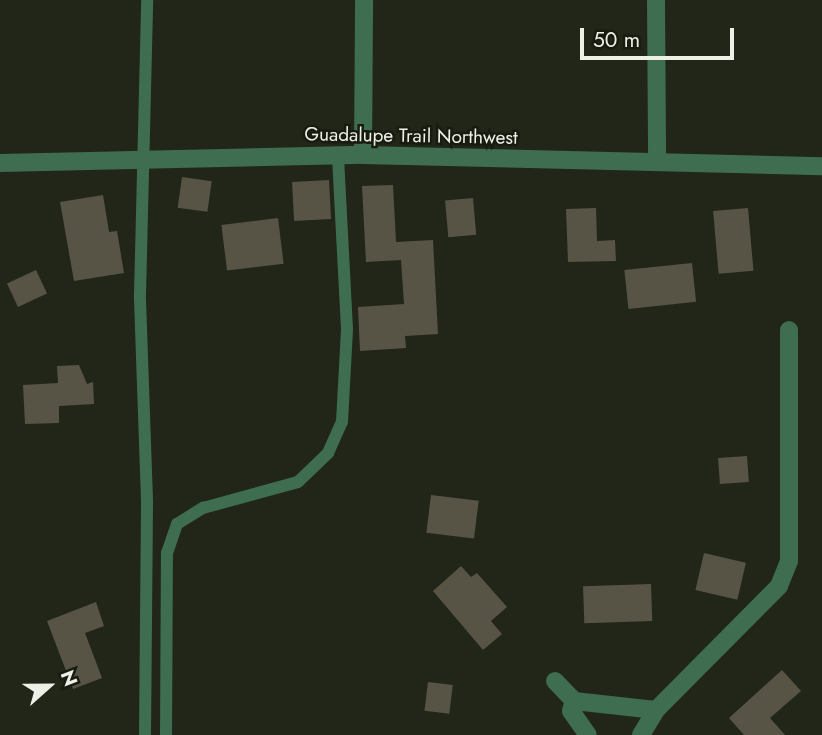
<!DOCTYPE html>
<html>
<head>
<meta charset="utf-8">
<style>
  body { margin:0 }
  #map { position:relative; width:822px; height:735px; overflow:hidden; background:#212619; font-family:Jost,sans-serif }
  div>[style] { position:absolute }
  .building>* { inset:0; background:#585445; transform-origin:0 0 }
  .lane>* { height:12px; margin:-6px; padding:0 6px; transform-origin:6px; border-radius:6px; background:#3f6d50 }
  .street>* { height:18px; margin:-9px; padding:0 9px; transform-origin:9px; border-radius:9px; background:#3f6d50 }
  span { translate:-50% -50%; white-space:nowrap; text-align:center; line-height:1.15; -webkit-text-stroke:5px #181c10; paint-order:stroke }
  .street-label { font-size:19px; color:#ecf0e7 }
  .north { position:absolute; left:14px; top:651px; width:70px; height:70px; -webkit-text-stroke:5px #181c10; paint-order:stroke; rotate:69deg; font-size:19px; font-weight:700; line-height:28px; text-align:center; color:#ecf0e7 }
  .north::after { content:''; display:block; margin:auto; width:24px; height:32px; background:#ecf0e7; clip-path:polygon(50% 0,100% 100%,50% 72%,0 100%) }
  .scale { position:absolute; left:580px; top:28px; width:154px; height:32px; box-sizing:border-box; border:4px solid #ecf0e7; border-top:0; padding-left:9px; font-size:21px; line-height:24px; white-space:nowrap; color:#ecf0e7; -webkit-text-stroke:5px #181c10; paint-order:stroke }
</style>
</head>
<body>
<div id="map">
  <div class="building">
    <i style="left:182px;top:177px;width:30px;height:31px;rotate:8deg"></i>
    <i style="left:329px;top:180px;width:39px;height:37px;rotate:87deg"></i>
    <i style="clip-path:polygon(393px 185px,396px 242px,433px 240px,438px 334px,405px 336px,406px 348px,360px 351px,358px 307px,404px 304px,401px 260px,366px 262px,362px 186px)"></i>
    <i style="clip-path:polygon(103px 195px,109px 232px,117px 231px,124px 273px,74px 281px,60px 202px)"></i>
    <i style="left:473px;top:198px;width:37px;height:28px;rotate:85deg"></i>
    <i style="clip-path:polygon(596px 208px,597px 241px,615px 240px,616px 261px,568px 262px,566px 209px)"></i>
    <i style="left:748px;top:208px;width:63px;height:35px;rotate:85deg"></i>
    <i style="left:278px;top:218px;width:46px;height:57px;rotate:83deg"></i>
    <i style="left:692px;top:263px;width:39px;height:68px;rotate:84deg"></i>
    <i style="left:36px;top:270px;width:26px;height:32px;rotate:65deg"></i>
    <i style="clip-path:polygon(79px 365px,87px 384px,93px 382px,94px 404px,59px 406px,59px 423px,25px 424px,23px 385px,58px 383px,57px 366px)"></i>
    <i style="left:747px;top:456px;width:26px;height:29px;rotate:86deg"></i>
    <i style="left:431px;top:495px;width:48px;height:38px;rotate:7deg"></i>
    <i style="left:704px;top:553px;width:43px;height:38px;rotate:13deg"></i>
    <i style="clip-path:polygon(461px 566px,471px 577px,477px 573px,507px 607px,491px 621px,502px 634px,483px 650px,433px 591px)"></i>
    <i style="left:651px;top:584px;width:37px;height:68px;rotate:88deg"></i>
    <i style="clip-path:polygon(96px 602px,104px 626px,85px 633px,102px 678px,73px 689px,47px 621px)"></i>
    <i style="clip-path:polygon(782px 670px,801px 691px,770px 718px,785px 735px,744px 735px,729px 718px)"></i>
    <i style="left:428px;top:682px;width:25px;height:29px;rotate:7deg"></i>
  </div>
  <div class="lane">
    <i style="left:145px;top:735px;width:235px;rotate:-89.5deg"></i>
    <i style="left:147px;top:500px;width:205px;rotate:-92deg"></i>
    <i style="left:140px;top:295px;width:295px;rotate:-88.6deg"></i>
    <i style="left:166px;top:735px;width:182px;rotate:-89.7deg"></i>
    <i style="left:167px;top:553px;width:31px;rotate:-71deg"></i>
    <i style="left:177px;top:524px;width:31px;rotate:-32deg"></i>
    <i style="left:203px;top:508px;width:98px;rotate:-15.3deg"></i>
    <i style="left:298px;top:482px;width:42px;rotate:-44deg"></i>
    <i style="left:328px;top:453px;width:34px;rotate:-66deg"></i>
    <i style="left:342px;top:422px;width:93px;rotate:-86.9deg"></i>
    <i style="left:347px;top:329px;width:174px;rotate:-93deg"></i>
  </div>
  <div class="street">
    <i style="left:656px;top:0;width:161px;rotate:89.6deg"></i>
    <i style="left:363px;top:155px;width:155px;rotate:-89.6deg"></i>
    <i style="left:0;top:163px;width:363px;rotate:-1.3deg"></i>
    <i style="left:363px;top:155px;width:459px;rotate:1.4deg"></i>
    <i style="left:555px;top:681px;width:28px;rotate:46deg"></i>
    <i style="left:574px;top:701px;width:82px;rotate:6.3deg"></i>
    <i style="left:574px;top:701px;width:10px;rotate:107deg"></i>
    <i style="left:571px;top:711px;width:29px;rotate:55deg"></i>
    <i style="left:641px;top:735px;width:29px;rotate:-59deg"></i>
    <i style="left:656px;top:710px;width:175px;rotate:-45.2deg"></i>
    <i style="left:779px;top:586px;width:27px;rotate:-68deg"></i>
    <i style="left:789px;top:561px;width:231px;rotate:-90deg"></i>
  </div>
  <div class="street-label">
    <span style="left:411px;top:136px;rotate:1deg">Guadalupe Trail Northwest</span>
  </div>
  <div class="north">N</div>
  <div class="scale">50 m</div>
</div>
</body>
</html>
